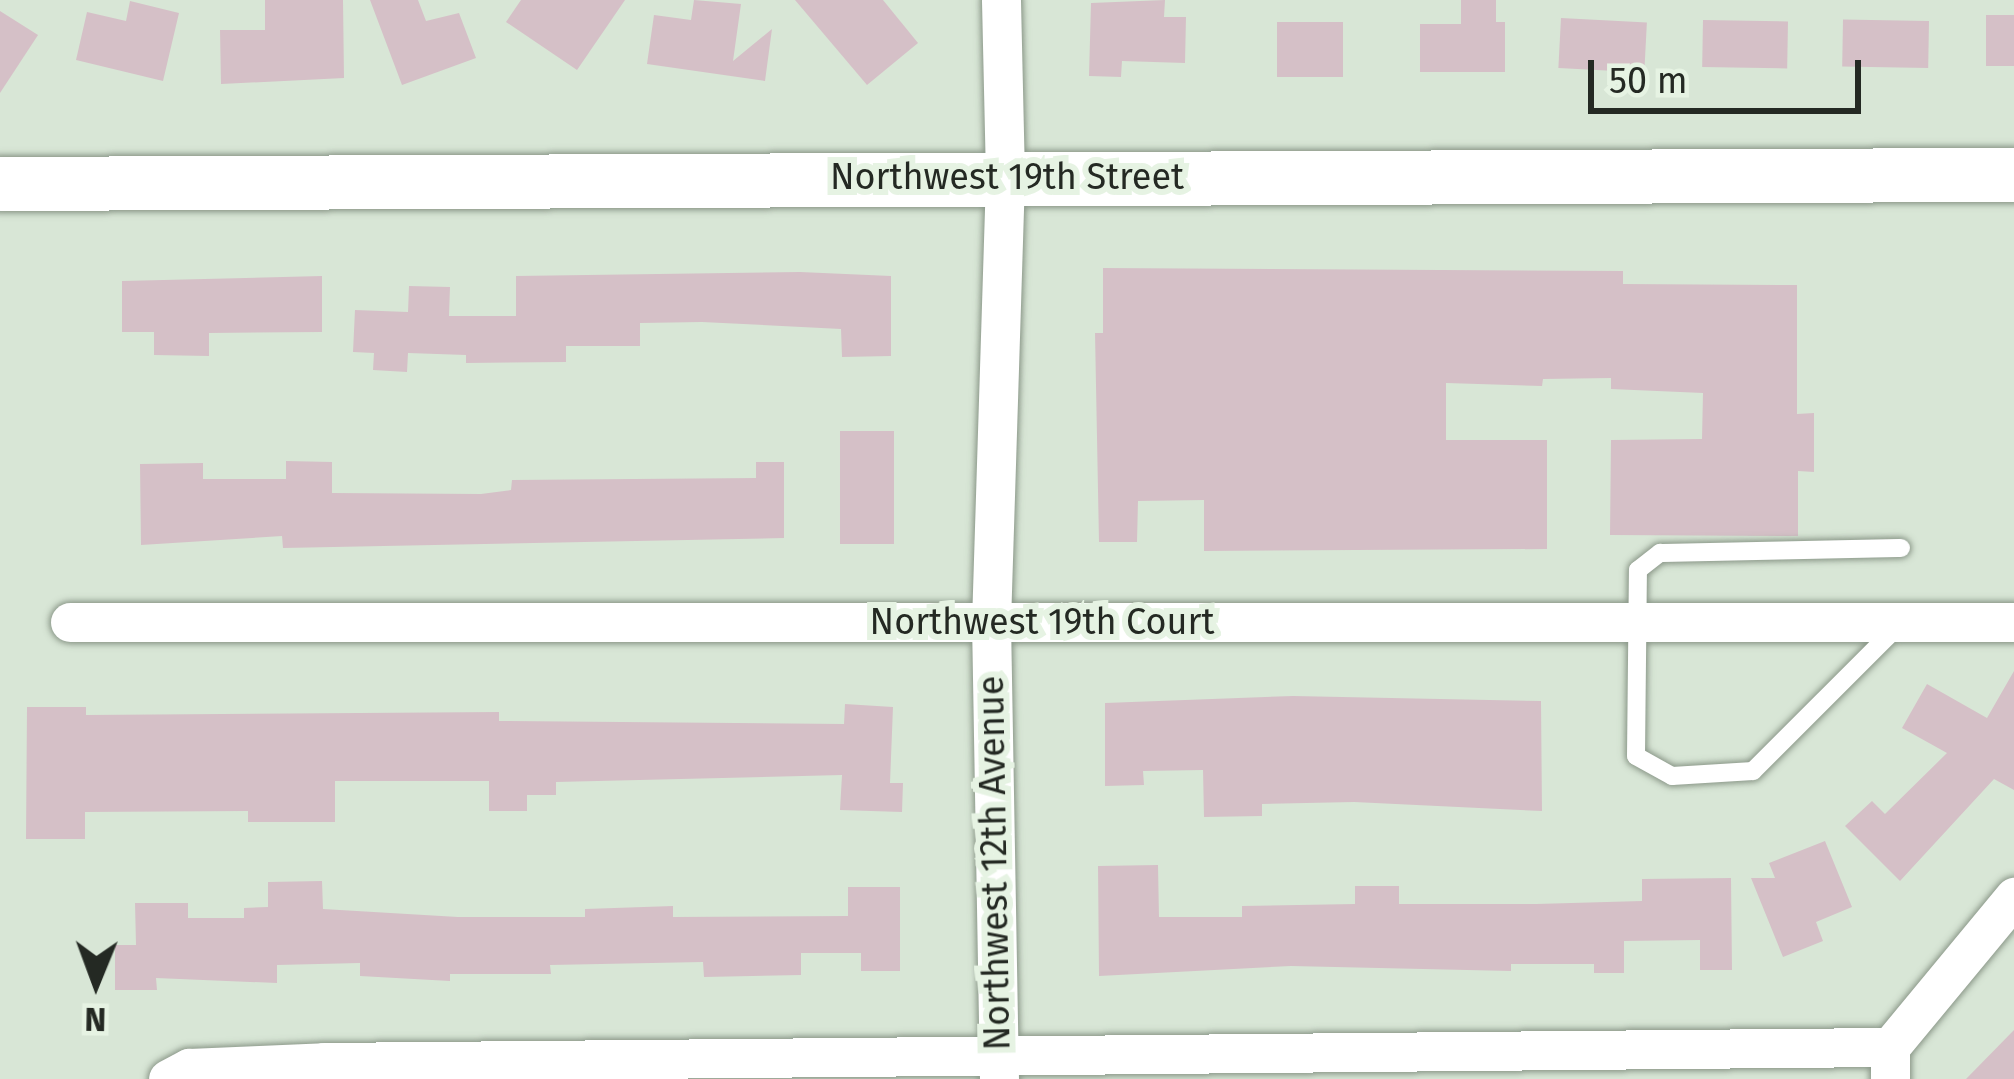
<!DOCTYPE html>
<html>
<head>
<meta charset="utf-8">
<style>
  body { margin:0 }
  #map { position:relative; width:2014px; height:1079px; overflow:hidden; background:#d8e6d6; font-family:"Fira Sans",sans-serif }
  div>[style] { position:absolute }
  .building>* { inset:0; background:#d5c0c7; transform-origin:0 0 }
  .roads { filter:drop-shadow(0 0 3px #8b9889) drop-shadow(0 0 3px #8b9889) }
  .lane>* { height:18px; margin:-9px; padding:0 9px; transform-origin:9px; border-radius:9px; background:#fff }
  .street>* { height:39px; margin:-19.5px; padding:0 19.5px; transform-origin:19.5px; border-radius:19.5px; background:#fff }
  .secondary>* { height:54px; margin:-27px; padding:0 27px; transform-origin:27px; border-radius:27px; background:#fff }
  span { translate:-50% -50%; white-space:nowrap; text-align:center; line-height:1.15; -webkit-text-stroke:12px #e6f3e3; paint-order:stroke }
  .street-label { font-size:36px; color:#242923 }
  .north { position:absolute; left:36px; top:923px; width:120px; height:120px; -webkit-text-stroke:9px #e6f3e3; paint-order:stroke; rotate:181deg; font-size:33px; font-weight:700; line-height:48px; text-align:center; color:#242923 }
  .north::after { content:''; display:block; margin:auto; width:42px; height:54px; background:#242923; clip-path:polygon(50% 0,100% 100%,50% 72%,0 100%) }
  .scale { position:absolute; left:1588px; top:60px; width:273px; height:54px; box-sizing:border-box; border:6px solid #242923; border-top:0; padding-left:15px; font-size:36px; line-height:42px; white-space:nowrap; color:#242923; -webkit-text-stroke:9px #e6f3e3; paint-order:stroke }
</style>
</head>
<body>
<div id="map">
  <div class="building">
    <i style="clip-path:polygon(265px 0,343px 0,344px 78px,221px 84px,220px 30px,265px 30px)"></i>
    <i style="clip-path:polygon(370px 0,418px 0,426px 21px,459px 13px,476px 58px,402px 85px)"></i>
    <i style="clip-path:polygon(521px 0,625px 0,577px 70px,506px 22px)"></i>
    <i style="clip-path:polygon(694px 0,741px 4px,733px 61px,772px 29px,765px 81px,647px 64px,654px 15px,691px 20px)"></i>
    <i style="clip-path:polygon(795px 0,883px 0,918px 43px,867px 85px)"></i>
    <i style="clip-path:polygon(1165px 0,1164px 17px,1186px 17px,1185px 63px,1122px 61px,1121px 77px,1089px 76px,1091px 3px)"></i>
    <i style="clip-path:polygon(1461px 0,1496px 0,1496px 22px,1505px 22px,1505px 72px,1420px 72px,1420px 24px,1461px 24px)"></i>
    <i style="clip-path:polygon(130px 1px,179px 13px,163px 81px,76px 60px,87px 12px,126px 21px)"></i>
    <i style="clip-path:polygon(0 11px,38px 35px,0 93px)"></i>
    <i style="left:1986px;top:15px;width:28px;height:51px"></i>
    <i style="left:1561px;top:18px;width:86px;height:50px;rotate:3deg"></i>
    <i style="left:1703px;top:20px;width:85px;height:47px;rotate:1deg"></i>
    <i style="left:1929px;top:21px;width:47px;height:86px;rotate:91deg"></i>
    <i style="left:1343px;top:22px;width:55px;height:66px;rotate:90deg"></i>
    <i style="clip-path:polygon(1103px 268px,1623px 271px,1623px 284px,1797px 285px,1797px 414px,1814px 413px,1814px 472px,1798px 471px,1798px 536px,1610px 535px,1611px 440px,1702px 439px,1703px 393px,1611px 389px,1611px 378px,1543px 379px,1542px 386px,1446px 383px,1446px 440px,1547px 440px,1547px 549px,1204px 551px,1204px 500px,1138px 501px,1137px 542px,1099px 542px,1095px 333px,1103px 333px)"></i>
    <i style="clip-path:polygon(800px 272px,891px 276px,891px 356px,842px 357px,841px 329px,702px 322px,640px 323px,640px 346px,566px 346px,566px 362px,466px 363px,466px 355px,408px 353px,407px 372px,373px 370px,374px 353px,353px 352px,355px 310px,408px 312px,409px 286px,450px 287px,449px 316px,516px 316px,516px 276px)"></i>
    <i style="clip-path:polygon(322px 276px,322px 332px,209px 333px,209px 356px,154px 355px,154px 332px,122px 332px,122px 281px)"></i>
    <i style="left:840px;top:431px;width:54px;height:113px"></i>
    <i style="clip-path:polygon(286px 461px,332px 462px,332px 493px,481px 494px,511px 490px,512px 480px,756px 478px,756px 462px,784px 462px,784px 538px,283px 548px,282px 536px,141px 545px,140px 464px,203px 463px,203px 479px,286px 479px)"></i>
    <i style="clip-path:polygon(2014px 671px,2014px 790px,1994px 779px,1900px 881px,1845px 826px,1872px 801px,1885px 814px,1947px 753px,1902px 728px,1927px 684px,1987px 718px)"></i>
    <i style="clip-path:polygon(1293px 696px,1541px 701px,1542px 811px,1354px 802px,1262px 804px,1262px 816px,1204px 817px,1203px 770px,1143px 771px,1144px 785px,1105px 786px,1105px 703px)"></i>
    <i style="clip-path:polygon(845px 704px,893px 707px,890px 783px,903px 783px,902px 812px,840px 810px,842px 775px,556px 782px,556px 795px,527px 795px,527px 811px,489px 811px,489px 781px,335px 781px,335px 822px,248px 822px,248px 811px,85px 812px,85px 839px,26px 839px,27px 707px,86px 707px,86px 715px,499px 712px,499px 721px,844px 724px)"></i>
    <i style="clip-path:polygon(1825px 841px,1852px 907px,1816px 922px,1823px 941px,1783px 957px,1751px 878px,1775px 878px,1769px 863px)"></i>
    <i style="clip-path:polygon(1158px 865px,1159px 917px,1242px 917px,1242px 906px,1355px 904px,1355px 886px,1399px 886px,1399px 904px,1536px 904px,1642px 901px,1642px 879px,1731px 878px,1732px 970px,1700px 970px,1700px 940px,1624px 941px,1624px 973px,1594px 973px,1594px 964px,1511px 964px,1511px 971px,1291px 966px,1099px 976px,1098px 866px)"></i>
    <i style="clip-path:polygon(322px 881px,323px 909px,458px 917px,585px 917px,585px 909px,673px 906px,673px 917px,848px 916px,848px 887px,900px 887px,900px 971px,861px 971px,861px 953px,801px 953px,801px 975px,704px 977px,703px 962px,550px 965px,551px 974px,450px 974px,450px 981px,360px 976px,360px 963px,277px 965px,277px 983px,156px 978px,157px 990px,115px 990px,115px 945px,136px 945px,135px 903px,188px 903px,188px 918px,244px 918px,244px 908px,268px 907px,268px 882px)"></i>
    <i style="clip-path:polygon(2014px 1030px,2014px 1079px,1966px 1079px)"></i>
  </div>
  <div class="roads">
    <div class="lane">
      <i style="left:1900px;top:624px;width:208px;rotate:135deg"></i>
      <i style="left:1753px;top:771px;width:81px;rotate:176.5deg"></i>
      <i style="left:1672px;top:776px;width:41px;rotate:-150.9deg"></i>
      <i style="left:1636px;top:756px;width:186px;rotate:-89.4deg"></i>
      <i style="left:1638px;top:570px;width:28px;rotate:-38deg"></i>
      <i style="left:1660px;top:553px;width:241px;rotate:-1.2deg"></i>
    </div>
    <div class="street">
      <i style="left:70px;top:622px;width:1944px"></i>
      <i style="left:168px;top:1079px;width:24px;rotate:-28deg"></i>
      <i style="left:189px;top:1068px;width:135px;rotate:-2.5deg"></i>
      <i style="left:324px;top:1062px;width:1566px;rotate:-0.55deg"></i>
      <i style="left:999px;top:1079px;width:456px;rotate:-91deg"></i>
      <i style="left:991px;top:623px;width:446px;rotate:-88.2deg"></i>
      <i style="left:1005px;top:177px;width:177px;rotate:-91.3deg"></i>
      <i style="left:1890px;top:1079px;width:32px;rotate:-90deg"></i>
      <i style="left:1890px;top:1047px;width:195px;rotate:-50.4deg"></i>
    </div>
    <div class="secondary">
      <i style="left:0;top:184px;width:2014px;rotate:-0.26deg"></i>
    </div>
  </div>
  <div class="street-label">
    <span style="left:1007px;top:178px">Northwest 19th Street</span>
    <span style="left:1042px;top:623px">Northwest 19th Court</span>
    <span style="left:995px;top:863px;rotate:-91deg">Northwest 12th Avenue</span>
  </div>
  <div class="north">N</div>
  <div class="scale">50 m</div>
</div>
</body>
</html>
